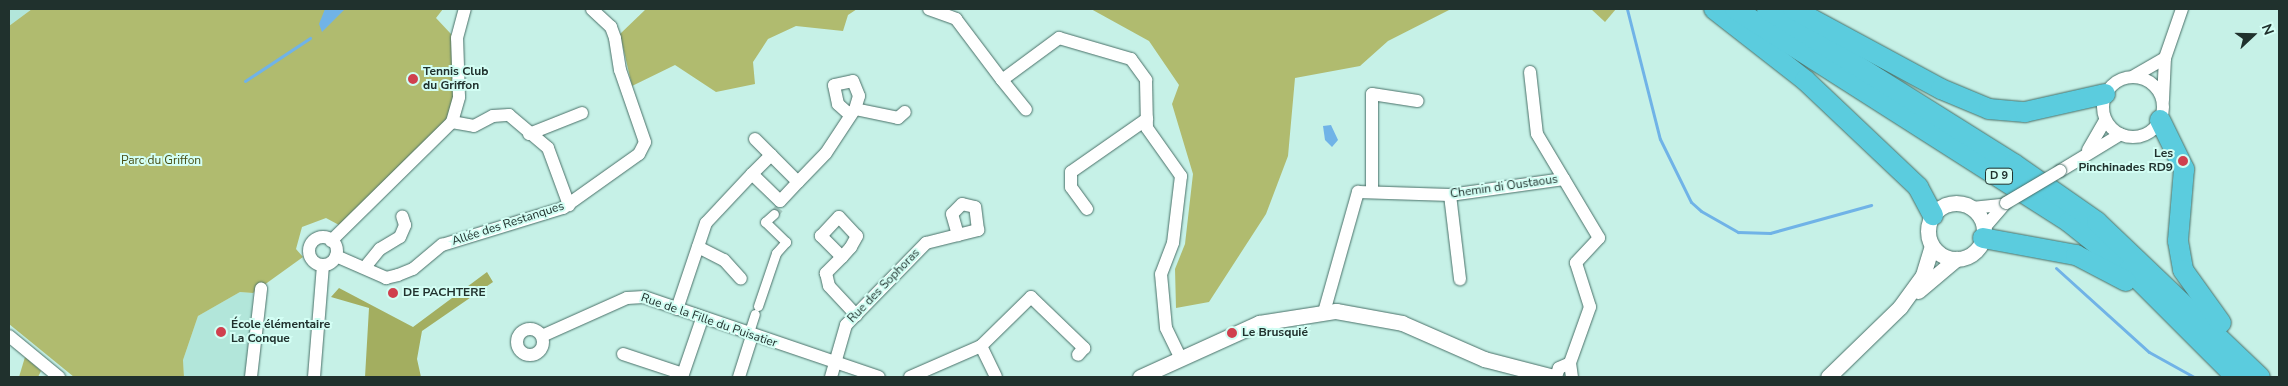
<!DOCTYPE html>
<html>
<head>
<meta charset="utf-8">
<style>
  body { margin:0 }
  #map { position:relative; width:2288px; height:386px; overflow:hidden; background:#c6f1e7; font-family:"Nunito Sans",sans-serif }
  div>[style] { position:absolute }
  .built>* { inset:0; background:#b2e6da }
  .green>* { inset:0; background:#b0bb6f }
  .forest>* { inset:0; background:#a3ae60 }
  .water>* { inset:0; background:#70b3e7 }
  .stream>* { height:3px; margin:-1.5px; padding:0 1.5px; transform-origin:1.5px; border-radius:1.5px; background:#70b3e7 }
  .pedestrian-tunnel>* { height:9px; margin-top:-4.5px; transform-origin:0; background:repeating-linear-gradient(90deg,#a5cbc2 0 9px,transparent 0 13.5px) }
  .roads { filter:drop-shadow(0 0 1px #497068) drop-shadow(0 0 1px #497068) }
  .pedestrian>* { height:9px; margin:-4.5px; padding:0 4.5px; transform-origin:4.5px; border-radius:4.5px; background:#fff }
  .minor>* { height:12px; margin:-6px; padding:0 6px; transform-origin:6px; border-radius:6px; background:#fff }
  .minor>.ring { margin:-6px; padding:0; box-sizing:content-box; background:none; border:12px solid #fff; border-radius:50% }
  .tertiary>* { height:15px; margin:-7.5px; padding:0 7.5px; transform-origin:7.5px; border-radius:7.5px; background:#fff }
  .tertiary>.ring { margin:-7.5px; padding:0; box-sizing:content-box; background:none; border:15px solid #fff; border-radius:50% }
  .trunk>* { height:20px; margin:-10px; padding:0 10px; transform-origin:10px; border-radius:10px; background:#5bccde }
  .bridges { filter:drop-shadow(0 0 1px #497068) drop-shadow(0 0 1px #497068) }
  .minor-bridge>* { height:12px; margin:-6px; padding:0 6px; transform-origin:6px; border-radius:6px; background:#fff }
  .dots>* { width:14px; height:14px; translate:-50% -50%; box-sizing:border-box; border:2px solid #d3fef4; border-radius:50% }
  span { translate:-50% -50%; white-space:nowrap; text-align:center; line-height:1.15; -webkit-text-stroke:4px #d3fef4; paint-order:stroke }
  .shield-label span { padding:1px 4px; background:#d3fef4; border:1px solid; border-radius:4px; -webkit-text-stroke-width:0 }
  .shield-label { font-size:11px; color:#20312d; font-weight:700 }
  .poi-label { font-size:12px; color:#20312d; font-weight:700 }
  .left { translate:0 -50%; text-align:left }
  .right { translate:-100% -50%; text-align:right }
  .park-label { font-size:12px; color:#494f15 }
  .street-label { font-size:12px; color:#20312d }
  .frame { position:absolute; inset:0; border:10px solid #20312d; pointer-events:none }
  .north { position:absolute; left:2228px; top:10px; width:50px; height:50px; -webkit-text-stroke:4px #d3fef4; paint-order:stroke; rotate:69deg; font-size:14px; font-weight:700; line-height:20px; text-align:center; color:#20312d }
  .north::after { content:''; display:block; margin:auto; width:18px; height:22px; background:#20312d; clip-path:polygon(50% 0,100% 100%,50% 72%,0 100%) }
</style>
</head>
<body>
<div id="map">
  <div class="built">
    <i style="clip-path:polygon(9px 9px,32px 9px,9px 26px)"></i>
    <i style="clip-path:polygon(240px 292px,253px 293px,249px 377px,184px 377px,183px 360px,198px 316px)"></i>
  </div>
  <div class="green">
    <i style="clip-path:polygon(32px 9px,443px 9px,436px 18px,451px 34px,455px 97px,449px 120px,339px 225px,326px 218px,302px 227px,296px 249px,303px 257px,253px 293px,240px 292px,198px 316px,183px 360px,184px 377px,74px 377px,9px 324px,9px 26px)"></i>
    <i style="clip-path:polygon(646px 9px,857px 9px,848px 15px,843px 31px,796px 26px,768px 39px,753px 62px,755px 84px,716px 92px,675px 65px,632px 86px,620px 34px)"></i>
    <i style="clip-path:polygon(1091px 9px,1451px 9px,1388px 41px,1360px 66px,1295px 78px,1288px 156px,1266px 214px,1209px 302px,1176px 308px,1175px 269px,1185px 244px,1193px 174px,1172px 104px,1179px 85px,1149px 41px)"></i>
    <i style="clip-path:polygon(1591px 9px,1616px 9px,1605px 22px)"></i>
    <i style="clip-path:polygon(25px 357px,41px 371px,38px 377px,19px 377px)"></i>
  </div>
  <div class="forest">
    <i style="clip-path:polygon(487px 272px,493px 282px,422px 331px,417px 359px,421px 377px,365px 377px,369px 308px,331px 297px,339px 288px,413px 327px)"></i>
  </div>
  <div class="water">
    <i style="clip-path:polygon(325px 9px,345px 9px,322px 32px,319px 24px)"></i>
    <i style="clip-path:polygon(1331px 125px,1338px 140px,1332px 147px,1325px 140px,1323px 126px)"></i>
  </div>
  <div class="stream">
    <i style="left:1627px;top:9px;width:134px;rotate:75.8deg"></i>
    <i style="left:1660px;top:139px;width:70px;rotate:63.8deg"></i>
    <i style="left:1691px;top:202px;width:13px;rotate:42deg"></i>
    <i style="left:1701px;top:211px;width:43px;rotate:29.6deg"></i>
    <i style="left:1738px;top:232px;width:32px;rotate:2deg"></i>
    <i style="left:1770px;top:233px;width:105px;rotate:-15.5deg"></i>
    <i style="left:245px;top:81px;width:78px;rotate:-33.5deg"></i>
    <i style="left:2056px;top:268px;width:125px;rotate:42.1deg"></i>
    <i style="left:2149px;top:352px;width:51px;rotate:29.1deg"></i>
  </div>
  <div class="pedestrian-tunnel">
    <i style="left:774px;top:214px;width:8px;rotate:-50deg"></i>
  </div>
  <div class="roads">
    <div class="pedestrian">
      <i style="left:758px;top:306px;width:56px;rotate:-71.2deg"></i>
      <i style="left:776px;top:253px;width:15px;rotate:-48deg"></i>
      <i style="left:786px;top:242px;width:29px;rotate:-136deg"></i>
      <i style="left:765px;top:222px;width:12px;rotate:-42deg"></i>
      <i style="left:748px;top:335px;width:22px;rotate:-72deg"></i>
    </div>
    <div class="minor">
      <i style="left:929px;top:9px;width:29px;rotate:20deg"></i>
      <i style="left:956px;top:19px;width:76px;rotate:53deg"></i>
      <i style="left:1002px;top:80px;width:71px;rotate:-36.4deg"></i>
      <i style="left:1059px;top:38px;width:75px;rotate:16.3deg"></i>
      <i style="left:1131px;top:59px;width:26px;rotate:54deg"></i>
      <i style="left:1146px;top:80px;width:48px;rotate:88.8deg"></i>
      <i style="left:1147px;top:128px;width:59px;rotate:54.7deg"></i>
      <i style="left:1181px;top:176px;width:67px;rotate:96.8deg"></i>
      <i style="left:1173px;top:243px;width:33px;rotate:111deg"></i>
      <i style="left:1161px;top:274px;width:54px;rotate:84.7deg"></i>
      <i style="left:1166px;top:328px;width:32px;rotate:64deg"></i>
      <i style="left:1530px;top:72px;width:62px;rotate:83.6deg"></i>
      <i style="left:1537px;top:134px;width:121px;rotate:59.2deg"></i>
      <i style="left:1599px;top:238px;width:34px;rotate:133deg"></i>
      <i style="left:1576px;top:263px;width:46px;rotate:72.3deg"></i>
      <i style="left:1590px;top:307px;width:59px;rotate:109.7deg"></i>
      <i style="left:1570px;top:363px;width:14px;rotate:82deg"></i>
      <i style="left:2134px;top:76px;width:36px;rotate:-30deg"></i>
      <i class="ring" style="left:2103px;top:77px;width:48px;height:48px"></i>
      <i style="left:1002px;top:80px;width:38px;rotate:51deg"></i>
      <i style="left:2163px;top:100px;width:42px;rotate:-87.3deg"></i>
      <i style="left:2165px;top:58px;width:52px;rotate:-70.9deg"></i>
      <i style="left:849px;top:114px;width:15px;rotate:-138deg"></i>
      <i style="left:838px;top:104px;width:19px;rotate:-102deg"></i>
      <i style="left:834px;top:85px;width:19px;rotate:-12deg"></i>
      <i style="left:853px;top:81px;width:16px;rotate:68deg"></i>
      <i style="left:859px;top:96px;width:14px;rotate:107deg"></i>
      <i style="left:452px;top:122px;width:22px;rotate:10deg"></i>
      <i style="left:474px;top:126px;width:21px;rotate:-28deg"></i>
      <i style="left:493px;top:116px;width:16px;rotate:-4deg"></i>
      <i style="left:509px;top:115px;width:51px;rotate:40.2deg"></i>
      <i style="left:548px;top:148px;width:61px;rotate:69.8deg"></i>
      <i style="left:529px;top:134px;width:57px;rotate:-21.6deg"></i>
      <i style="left:755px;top:139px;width:23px;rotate:45deg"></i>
      <i style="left:2088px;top:150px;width:34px;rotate:-60deg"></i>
      <i style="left:2060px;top:171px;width:71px;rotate:-31.2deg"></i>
      <i style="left:798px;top:182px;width:40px;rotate:-46deg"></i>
      <i style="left:826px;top:153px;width:53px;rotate:-56.6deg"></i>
      <i style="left:855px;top:109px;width:44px;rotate:11.8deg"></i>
      <i style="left:898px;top:118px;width:9px;rotate:-41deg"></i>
      <i style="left:1372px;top:192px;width:98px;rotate:-90deg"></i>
      <i style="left:1372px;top:94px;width:46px;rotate:8.8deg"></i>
      <i style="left:1450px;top:195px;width:85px;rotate:83.2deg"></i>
      <i style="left:1972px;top:208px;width:29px;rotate:-6deg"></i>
      <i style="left:1087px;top:209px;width:27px;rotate:-126deg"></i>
      <i style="left:1071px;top:187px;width:15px;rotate:-90deg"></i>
      <i style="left:1071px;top:172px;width:93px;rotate:-34.9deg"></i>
      <i style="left:1984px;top:228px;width:33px;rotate:-49deg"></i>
      <i class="ring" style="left:309px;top:237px;width:16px;height:16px"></i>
      <i style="left:331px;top:241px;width:170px;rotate:-44.5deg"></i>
      <i style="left:452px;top:122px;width:26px;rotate:-74deg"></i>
      <i style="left:459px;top:97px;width:59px;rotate:-91.9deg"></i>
      <i style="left:457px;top:38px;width:30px;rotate:-75deg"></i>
      <i style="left:698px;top:247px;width:29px;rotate:27deg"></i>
      <i style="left:724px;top:260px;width:25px;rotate:48deg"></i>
      <i style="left:336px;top:256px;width:55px;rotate:23.7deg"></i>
      <i style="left:386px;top:278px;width:12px;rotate:-14deg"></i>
      <i style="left:398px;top:275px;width:16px;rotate:-22deg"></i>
      <i style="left:413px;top:269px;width:38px;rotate:-40deg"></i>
      <i style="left:442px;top:245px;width:127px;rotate:-17deg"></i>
      <i style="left:563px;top:208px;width:93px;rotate:-35.4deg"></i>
      <i style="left:639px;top:154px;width:13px;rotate:-63deg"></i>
      <i style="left:645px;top:142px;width:76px;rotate:-109.1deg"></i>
      <i style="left:620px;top:70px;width:32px;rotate:-99deg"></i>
      <i style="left:615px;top:38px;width:12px;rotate:-110deg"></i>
      <i style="left:611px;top:27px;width:26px;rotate:-137deg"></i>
      <i style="left:842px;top:257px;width:30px;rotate:-135deg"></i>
      <i style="left:821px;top:236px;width:26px;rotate:-47deg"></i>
      <i style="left:839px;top:217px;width:26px;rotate:47deg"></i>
      <i style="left:857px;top:236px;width:13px;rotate:119deg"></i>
      <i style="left:851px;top:247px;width:13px;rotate:132deg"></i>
      <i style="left:842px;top:257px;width:23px;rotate:135deg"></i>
      <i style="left:826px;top:273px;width:13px;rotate:77deg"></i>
      <i style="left:829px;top:286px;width:40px;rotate:47deg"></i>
      <i style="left:366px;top:266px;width:22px;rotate:-51deg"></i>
      <i style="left:380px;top:249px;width:23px;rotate:-31deg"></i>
      <i style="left:400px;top:237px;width:13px;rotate:-67deg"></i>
      <i style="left:405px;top:225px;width:9px;rotate:-108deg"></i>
      <i style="left:677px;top:309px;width:91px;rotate:-71.4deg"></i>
      <i style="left:706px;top:223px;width:67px;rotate:-46.8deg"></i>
      <i style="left:752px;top:174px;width:27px;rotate:-45deg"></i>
      <i style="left:771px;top:155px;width:38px;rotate:45deg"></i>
      <i style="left:798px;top:182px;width:26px;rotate:133deg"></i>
      <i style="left:780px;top:201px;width:39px;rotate:-136deg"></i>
      <i style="left:1324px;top:312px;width:125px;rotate:-74.2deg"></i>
      <i style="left:1358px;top:192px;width:92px;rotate:1.9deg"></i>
      <i style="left:1450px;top:195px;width:115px;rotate:-8deg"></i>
      <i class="ring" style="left:517px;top:329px;width:14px;height:14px"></i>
      <i style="left:9px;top:336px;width:65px;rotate:39.4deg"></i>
      <i style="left:542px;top:336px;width:93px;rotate:-24.1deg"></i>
      <i style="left:627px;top:298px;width:17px;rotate:-3deg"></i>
      <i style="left:644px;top:297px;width:248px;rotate:18.8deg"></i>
      <i style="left:981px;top:346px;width:70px;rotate:-44.4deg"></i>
      <i style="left:1031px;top:297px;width:74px;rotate:43.9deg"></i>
      <i style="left:1084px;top:348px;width:9px;rotate:131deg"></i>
      <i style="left:623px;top:354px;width:63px;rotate:18.4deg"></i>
      <i style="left:251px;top:377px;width:89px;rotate:-83.5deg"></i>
      <i style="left:314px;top:377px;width:112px;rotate:-85.4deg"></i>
      <i style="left:682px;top:377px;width:61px;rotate:-71deg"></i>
      <i style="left:739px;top:377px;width:43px;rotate:-72.4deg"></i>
      <i style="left:831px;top:377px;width:54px;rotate:-73.9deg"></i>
      <i style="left:846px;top:325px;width:115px;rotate:-45.7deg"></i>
      <i style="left:926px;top:243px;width:54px;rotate:-14deg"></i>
      <i style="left:978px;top:230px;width:23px;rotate:-97deg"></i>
      <i style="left:975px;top:207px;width:13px;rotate:-167deg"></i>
      <i style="left:962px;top:204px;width:14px;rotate:135deg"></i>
      <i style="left:952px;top:214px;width:22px;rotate:74deg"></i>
      <i style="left:910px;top:377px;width:77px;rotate:-23.6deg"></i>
      <i style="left:981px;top:346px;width:34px;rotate:64deg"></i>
      <i style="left:1556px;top:377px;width:9px;rotate:-72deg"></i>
      <i style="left:1559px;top:368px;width:12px;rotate:-24deg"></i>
    </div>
    <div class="tertiary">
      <i class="ring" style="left:1928px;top:203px;width:41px;height:41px"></i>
      <i style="left:1918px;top:291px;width:50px;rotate:-40.1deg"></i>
      <i style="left:1140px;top:377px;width:131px;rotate:-24.4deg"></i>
      <i style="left:1259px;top:323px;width:78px;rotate:-8.9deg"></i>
      <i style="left:1336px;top:311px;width:67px;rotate:10.3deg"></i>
      <i style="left:1402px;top:323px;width:90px;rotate:23.7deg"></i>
      <i style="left:1484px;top:359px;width:72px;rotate:14.4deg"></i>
      <i style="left:1828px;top:377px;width:100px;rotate:-44.2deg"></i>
      <i style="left:1900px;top:307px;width:39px;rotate:-54deg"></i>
      <i style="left:1923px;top:275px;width:30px;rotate:-73deg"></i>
    </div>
    <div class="trunk">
      <i style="left:1714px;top:9px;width:115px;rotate:38deg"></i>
      <i style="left:1805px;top:80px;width:156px;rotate:43.4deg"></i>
      <i style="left:1918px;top:187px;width:32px;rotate:62deg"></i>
      <i style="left:1735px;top:9px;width:396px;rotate:32.5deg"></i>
      <i style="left:2069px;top:222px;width:77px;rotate:38.7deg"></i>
      <i style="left:2129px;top:270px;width:151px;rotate:45deg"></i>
      <i style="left:1767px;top:9px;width:292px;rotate:32.1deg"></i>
      <i style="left:2014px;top:164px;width:101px;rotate:34.9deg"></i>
      <i style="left:2097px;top:222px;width:225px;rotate:43.6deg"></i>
      <i style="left:1793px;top:9px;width:168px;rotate:28.4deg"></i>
      <i style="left:1941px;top:89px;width:52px;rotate:22.6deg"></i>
      <i style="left:1989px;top:109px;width:36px;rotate:5deg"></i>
      <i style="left:2025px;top:112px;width:82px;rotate:-12.7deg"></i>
      <i style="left:2160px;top:120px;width:55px;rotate:63.9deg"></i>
      <i style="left:2184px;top:169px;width:72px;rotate:94.8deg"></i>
      <i style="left:2178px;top:241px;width:29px;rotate:80deg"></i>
      <i style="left:2183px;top:270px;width:65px;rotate:54.4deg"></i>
      <i style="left:1983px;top:238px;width:95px;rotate:10.4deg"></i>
      <i style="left:2076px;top:255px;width:56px;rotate:27.5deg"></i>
    </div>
  </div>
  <div class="bridges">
    <div class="minor-bridge">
      <i style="left:2006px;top:203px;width:63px;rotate:-30.7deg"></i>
    </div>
  </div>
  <div class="dots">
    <i style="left:413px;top:79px;background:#d0404e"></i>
    <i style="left:2183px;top:161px;background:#d0404e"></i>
    <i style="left:393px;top:293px;background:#d0404e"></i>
    <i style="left:221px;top:332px;background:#d0404e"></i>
    <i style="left:1232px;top:333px;background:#d0404e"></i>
  </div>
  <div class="shield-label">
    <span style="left:1999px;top:176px">D 9</span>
  </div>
  <div class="poi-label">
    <span class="left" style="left:423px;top:79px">Tennis Club<br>du Griffon</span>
    <span class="right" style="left:2173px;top:161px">Les<br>Pinchinades RD9</span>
    <span class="left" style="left:403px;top:293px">DE PACHTERE</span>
    <span class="left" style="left:231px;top:332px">École élémentaire<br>La Conque</span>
    <span class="left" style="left:1242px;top:333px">Le Brusquié</span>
  </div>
  <div class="park-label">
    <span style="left:161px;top:161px">Parc du Griffon</span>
  </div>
  <div class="street-label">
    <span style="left:1504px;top:187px;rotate:-8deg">Chemin di Oustaous</span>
    <span style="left:508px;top:224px;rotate:-18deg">Allée des Restanques</span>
    <span style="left:884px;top:286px;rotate:-46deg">Rue des Sophoras</span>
    <span style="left:709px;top:321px;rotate:19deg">Rue de la Fille du Puisatier</span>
  </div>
  <div class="frame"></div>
  <div class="north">N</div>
</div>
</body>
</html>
